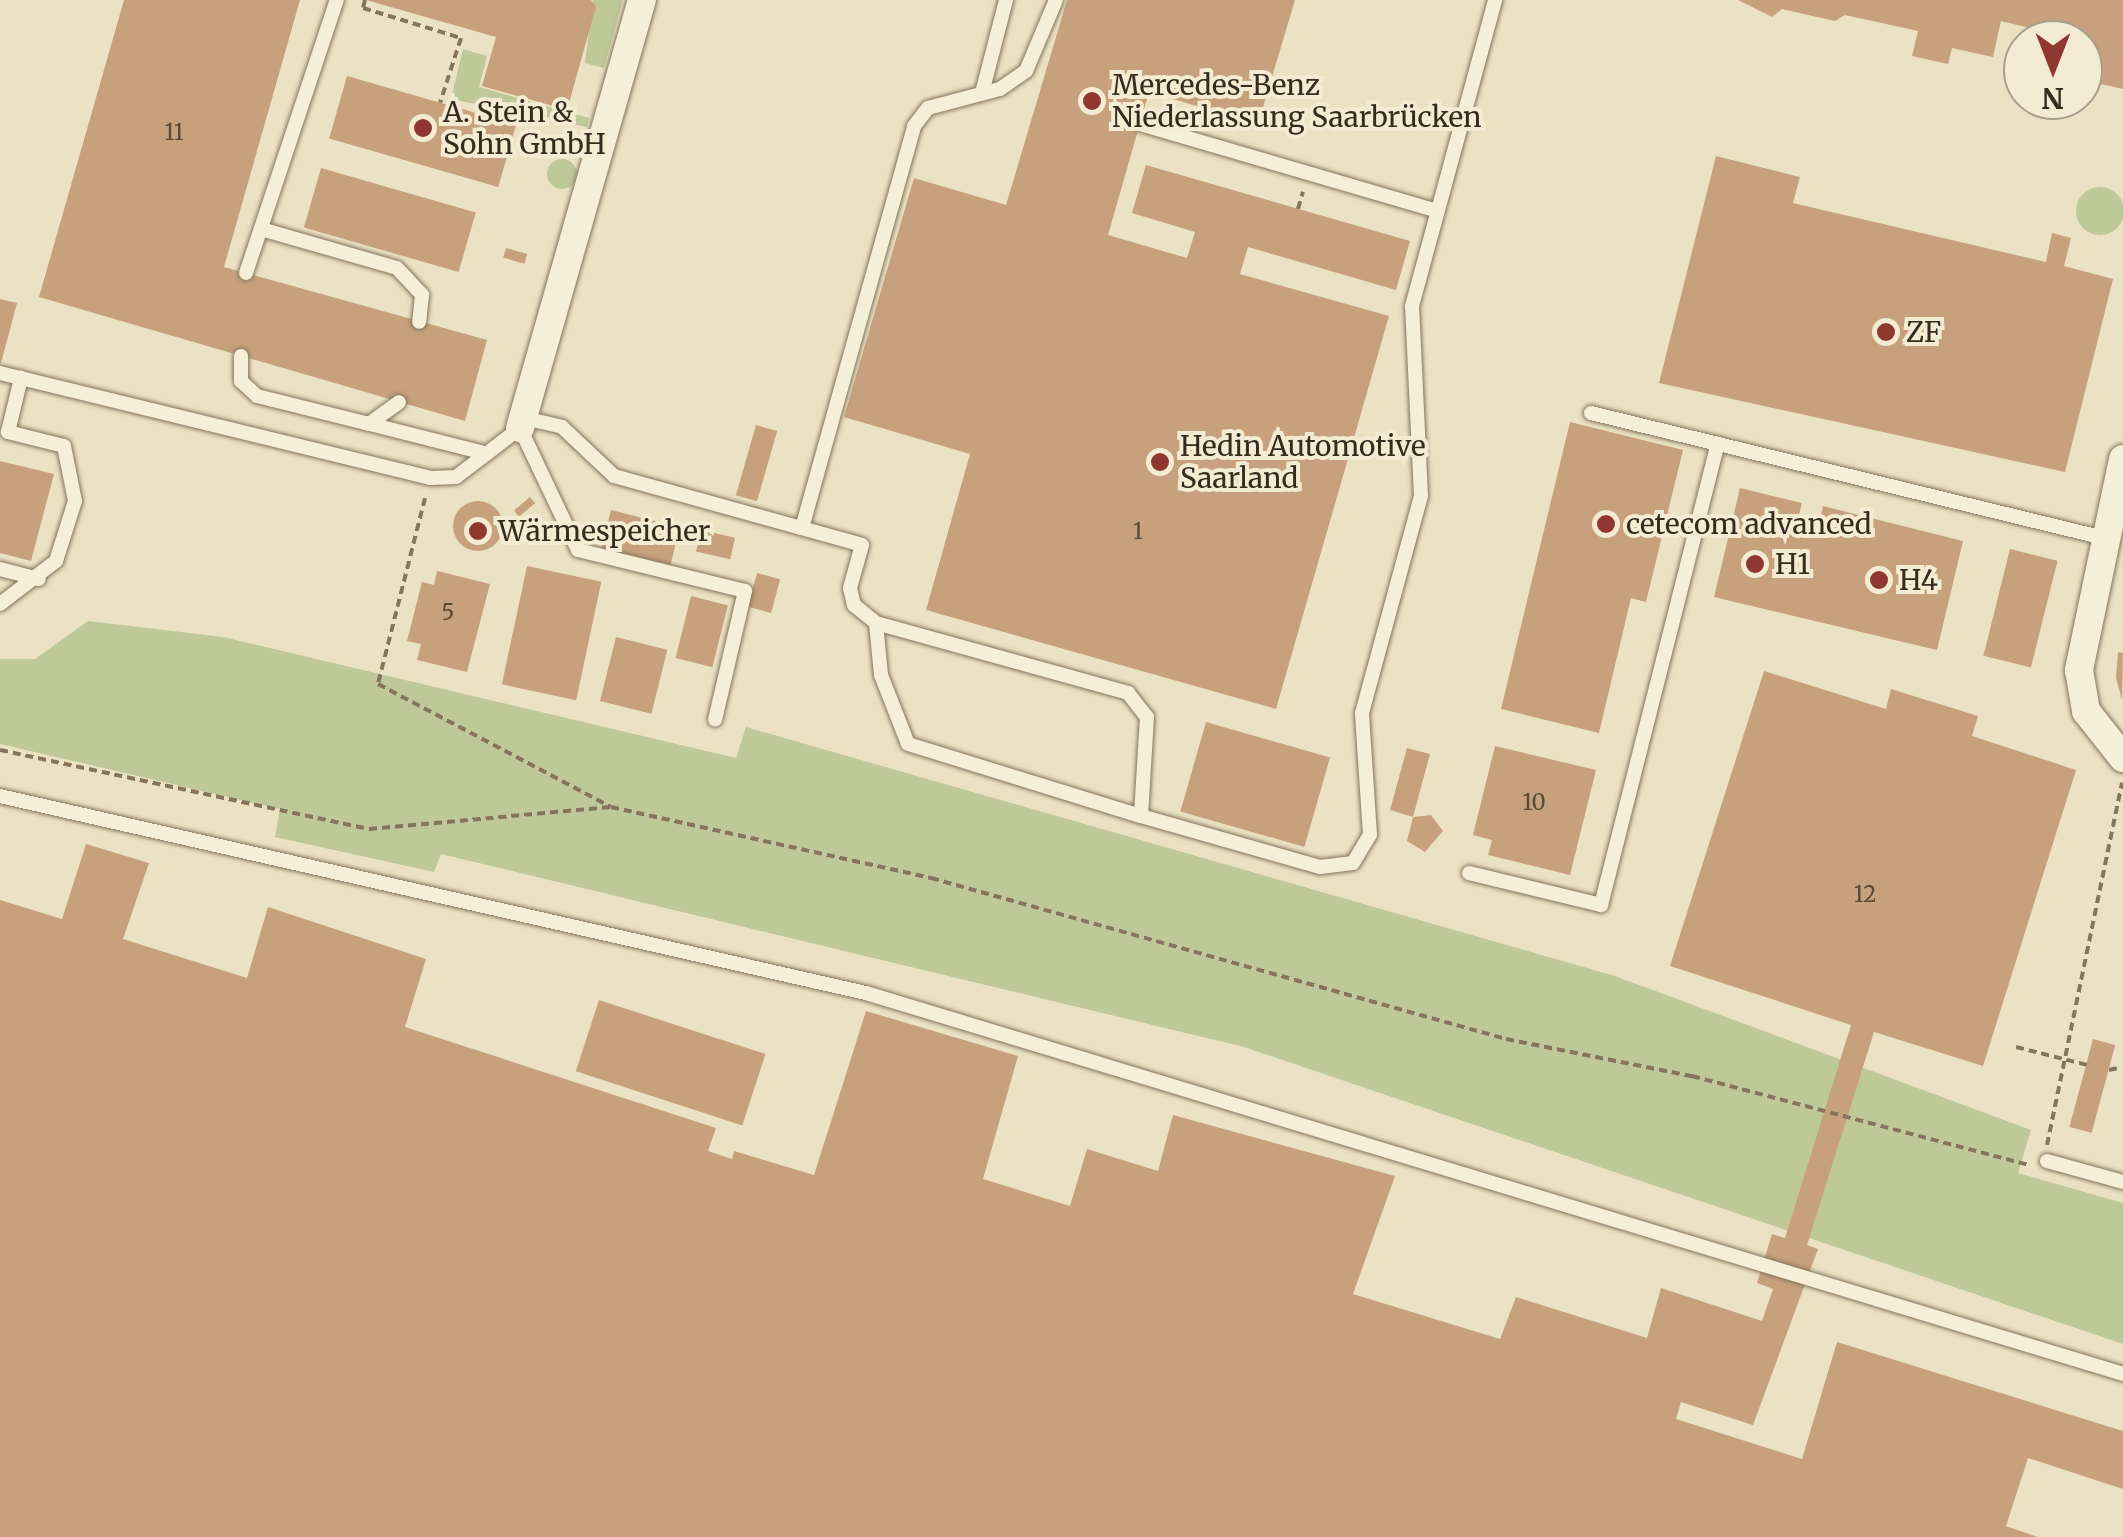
<!DOCTYPE html>
<html>
<head>
<meta charset="utf-8">
<style>
  body { margin:0 }
  #map { position:relative; width:2123px; height:1537px; overflow:hidden; background:#ebe2c4; font-family:Merriweather,serif }
  div>[style] { position:absolute }
  .green>* { inset:0; background:#bfc899 }
  .round { border-radius:50% }
  .building>* { inset:0; background:#c7a17d; transform-origin:0 0 }
  .path>* { height:4px; margin-top:-2px; transform-origin:0; background:repeating-linear-gradient(90deg,#84755c 0 8px,transparent 0 13px) }
  .roads { filter:drop-shadow(0 0 2px #84755c) drop-shadow(0 0 2px #84755c) }
  .lane>* { height:14px; margin:-7px; padding:0 7px; transform-origin:7px; border-radius:7px; background:#f6efd7 }
  .street>* { height:28px; margin:-14px; padding:0 14px; transform-origin:14px; border-radius:14px; background:#f6efd7 }
  .dots>* { width:28px; height:28px; translate:-50% -50%; box-sizing:border-box; border:5px solid #f3ecd3; border-radius:50% }
  span { translate:-50% -50%; white-space:nowrap; text-align:center; line-height:1.15; -webkit-text-stroke:8px #f3ecd3; paint-order:stroke }
  .number-label { font-size:22px; color:#5a4936 }
  .number-label span { -webkit-text-stroke-width:0 }
  .poi-label { font-size:28px; color:#352c1f }
  .left { translate:0 -50%; text-align:left }
  .north { position:absolute; left:2003px; top:20px; width:100px; height:100px; box-sizing:border-box; background:#f3ecd3; border:2px solid #a79f8b; border-radius:50%; rotate:180deg; font-size:28px; font-weight:700; line-height:40px; text-align:center; color:#352c1f }
  .north::after { content:''; display:block; margin:auto; width:35px; height:45px; background:#8f3730; clip-path:polygon(50% 0,100% 100%,50% 72%,0 100%) }
</style>
</head>
<body>
<div id="map">
  <div class="green">
    <i style="clip-path:polygon(593px 0,623px 0,604px 68px,585px 63px)"></i>
    <i style="clip-path:polygon(463px 49px,487px 56px,479px 87px,589px 118px,587px 127px,451px 99px)"></i>
    <i class="round" style="left:547px;top:159px;width:30px;height:30px"></i>
    <i class="round" style="left:2076px;top:187px;width:48px;height:48px"></i>
    <i style="clip-path:polygon(88px 621px,223px 637px,736px 758px,746px 727px,1615px 976px,2031px 1130px,2018px 1173px,2123px 1203px,2123px 1344px,1244px 1047px,441px 854px,434px 872px,275px 837px,280px 809px,0 744px,0 659px,35px 659px)"></i>
  </div>
  <div class="building">
    <i style="clip-path:polygon(124px 0,300px 0,224px 267px,487px 340px,465px 421px,39px 297px)"></i>
    <i style="clip-path:polygon(366px 0,591px 0,596px 7px,567px 110px,482px 86px,496px 37px)"></i>
    <i style="clip-path:polygon(1067px 0,1295px 0,1258px 124px,1149px 92px,1108px 235px,1187px 258px,1195px 232px,1132px 213px,1146px 165px,1410px 241px,1396px 290px,1248px 247px,1240px 274px,1389px 316px,1276px 709px,926px 610px,970px 454px,844px 417px,914px 178px,1006px 205px)"></i>
    <i style="clip-path:polygon(1738px 0,2123px 0,2123px 89px,2083px 80px,2083px 40px,2027px 40px,2030px 28px,2001px 21px,1993px 57px,1952px 48px,1948px 64px,1912px 56px,1918px 31px,1845px 15px,1835px 21px,1782px 9px,1772px 17px)"></i>
    <i style="left:347px;top:76px;width:176px;height:65px;rotate:16deg"></i>
    <i style="clip-path:polygon(1716px 156px,1800px 177px,1793px 203px,2046px 262px,2052px 233px,2071px 238px,2064px 266px,2113px 279px,2065px 472px,1659px 383px)"></i>
    <i style="left:321px;top:168px;width:161px;height:62px;rotate:16deg"></i>
    <i style="left:506px;top:248px;width:22px;height:10px;rotate:16deg"></i>
    <i style="clip-path:polygon(0 299px,17px 303px,1px 363px,0 363px)"></i>
    <i style="clip-path:polygon(1570px 422px,1683px 450px,1646px 602px,1631px 598px,1599px 733px,1501px 709px)"></i>
    <i style="left:756px;top:425px;width:22px;height:73px;rotate:16deg"></i>
    <i style="clip-path:polygon(0 461px,54px 474px,31px 561px,0 553px)"></i>
    <i style="clip-path:polygon(1740px 488px,1802px 503px,1795px 530px,1816px 536px,1823px 506px,1963px 541px,1937px 650px,1714px 597px)"></i>
    <i style="left:530px;top:497px;width:8px;height:21px;rotate:50deg"></i>
    <i class="round" style="left:453px;top:501px;width:50px;height:50px"></i>
    <i style="left:611px;top:510px;width:71px;height:39px;rotate:14deg"></i>
    <i style="left:701px;top:530px;width:35px;height:22px;rotate:13deg"></i>
    <i style="left:2010px;top:549px;width:49px;height:110px;rotate:14deg"></i>
    <i style="left:527px;top:566px;width:76px;height:121px;rotate:12deg"></i>
    <i style="clip-path:polygon(437px 571px,490px 584px,467px 672px,417px 660px,421px 644px,407px 641px,422px 582px,434px 585px)"></i>
    <i style="left:757px;top:573px;width:24px;height:35px;rotate:15deg"></i>
    <i style="left:691px;top:596px;width:38px;height:64px;rotate:14deg"></i>
    <i style="left:616px;top:637px;width:53px;height:66px;rotate:14deg"></i>
    <i style="clip-path:polygon(2118px 652px,2123px 653px,2122px 700px,2116px 678px)"></i>
    <i style="clip-path:polygon(1764px 671px,1886px 709px,1891px 689px,1978px 716px,1972px 736px,2076px 770px,1983px 1066px,1874px 1032px,1807px 1245px,1818px 1249px,1753px 1425px,1681px 1402px,1676px 1419px,1802px 1459px,1837px 1342px,2123px 1431px,2123px 1489px,2028px 1458px,2006px 1526px,2038px 1537px,0 1537px,0 900px,62px 919px,86px 844px,149px 863px,123px 939px,247px 978px,268px 907px,426px 959px,405px 1027px,716px 1128px,708px 1151px,732px 1159px,734px 1151px,814px 1175px,866px 1011px,1018px 1056px,983px 1179px,1070px 1206px,1087px 1149px,1158px 1171px,1173px 1115px,1395px 1176px,1353px 1294px,1500px 1339px,1516px 1297px,1647px 1338px,1661px 1288px,1762px 1321px,1773px 1289px,1757px 1283px,1772px 1234px,1785px 1238px,1851px 1025px,1670px 966px)"></i>
    <i style="left:1206px;top:722px;width:129px;height:93px;rotate:16deg"></i>
    <i style="clip-path:polygon(1495px 746px,1596px 770px,1570px 875px,1488px 855px,1492px 840px,1473px 835px)"></i>
    <i style="clip-path:polygon(1407px 748px,1430px 754px,1413px 817px,1431px 815px,1443px 831px,1425px 852px,1407px 841px,1413px 817px,1390px 810px)"></i>
    <i style="left:599px;top:1000px;width:175px;height:75px;rotate:18deg"></i>
    <i style="left:2093px;top:1039px;width:23px;height:91px;rotate:15deg"></i>
  </div>
  <div class="path">
    <i style="left:365px;top:0;width:8px;rotate:104deg"></i>
    <i style="left:363px;top:8px;width:102px;rotate:17deg"></i>
    <i style="left:461px;top:38px;width:68px;rotate:107.9deg"></i>
    <i style="left:1298px;top:209px;width:18px;rotate:-74deg"></i>
    <i style="left:425px;top:498px;width:192px;rotate:104.2deg"></i>
    <i style="left:378px;top:684px;width:263px;rotate:27.8deg"></i>
    <i style="left:611px;top:807px;width:328px;rotate:12.5deg"></i>
    <i style="left:931px;top:878px;width:597px;rotate:15.64deg"></i>
    <i style="left:1506px;top:1039px;width:190px;rotate:11.3deg"></i>
    <i style="left:1692px;top:1076px;width:349px;rotate:14.8deg"></i>
    <i style="left:0;top:750px;width:377px;rotate:12.1deg"></i>
    <i style="left:369px;top:829px;width:243px;rotate:-5.2deg"></i>
    <i style="left:2016px;top:1047px;width:73px;rotate:14.2deg"></i>
    <i style="left:2109px;top:1070px;width:9px;rotate:-13deg"></i>
    <i style="left:2047px;top:1145px;width:370px;rotate:-78.3deg"></i>
  </div>
  <div class="roads">
    <div class="lane">
      <i style="left:982px;top:93px;width:96px;rotate:-75.5deg"></i>
      <i style="left:1140px;top:124px;width:307px;rotate:16.3deg"></i>
      <i style="left:261px;top:229px;width:141px;rotate:16deg"></i>
      <i style="left:397px;top:268px;width:37px;rotate:47deg"></i>
      <i style="left:422px;top:295px;width:27px;rotate:96deg"></i>
      <i style="left:246px;top:273px;width:288px;rotate:-71.6deg"></i>
      <i style="left:241px;top:356px;width:25px;rotate:90deg"></i>
      <i style="left:241px;top:381px;width:22px;rotate:43deg"></i>
      <i style="left:257px;top:396px;width:115px;rotate:14deg"></i>
      <i style="left:369px;top:424px;width:37px;rotate:-36deg"></i>
      <i style="left:0;top:373px;width:443px;rotate:13.7deg"></i>
      <i style="left:430px;top:478px;width:26px;rotate:-2deg"></i>
      <i style="left:456px;top:477px;width:81px;rotate:-37.4deg"></i>
      <i style="left:520px;top:428px;width:135px;rotate:64.6deg"></i>
      <i style="left:578px;top:550px;width:172px;rotate:13.8deg"></i>
      <i style="left:745px;top:591px;width:132px;rotate:103.1deg"></i>
      <i style="left:1591px;top:413px;width:528px;rotate:13.69deg"></i>
      <i style="left:524px;top:418px;width:39px;rotate:13deg"></i>
      <i style="left:562px;top:427px;width:71px;rotate:43.3deg"></i>
      <i style="left:614px;top:476px;width:257px;rotate:15.5deg"></i>
      <i style="left:862px;top:545px;width:45px;rotate:105.6deg"></i>
      <i style="left:850px;top:588px;width:17px;rotate:77deg"></i>
      <i style="left:854px;top:605px;width:28px;rotate:39deg"></i>
      <i style="left:876px;top:623px;width:262px;rotate:15.5deg"></i>
      <i style="left:1128px;top:693px;width:31px;rotate:52deg"></i>
      <i style="left:1147px;top:717px;width:99px;rotate:93.5deg"></i>
      <i style="left:1141px;top:816px;width:186px;rotate:15.9deg"></i>
      <i style="left:1320px;top:867px;width:33px;rotate:-7deg"></i>
      <i style="left:1353px;top:863px;width:33px;rotate:-59deg"></i>
      <i style="left:1370px;top:835px;width:122px;rotate:-93.8deg"></i>
      <i style="left:1362px;top:713px;width:225px;rotate:-74.8deg"></i>
      <i style="left:1421px;top:496px;width:190px;rotate:-92.7deg"></i>
      <i style="left:1412px;top:306px;width:317px;rotate:-74.8deg"></i>
      <i style="left:370px;top:424px;width:114px;rotate:14.2deg"></i>
      <i style="left:802px;top:528px;width:417px;rotate:-74.4deg"></i>
      <i style="left:914px;top:126px;width:23px;rotate:-52deg"></i>
      <i style="left:928px;top:108px;width:74px;rotate:-14.8deg"></i>
      <i style="left:1000px;top:89px;width:32px;rotate:-35deg"></i>
      <i style="left:1026px;top:71px;width:77px;rotate:-67.1deg"></i>
      <i style="left:0;top:569px;width:40px;rotate:14.4deg"></i>
      <i style="left:0;top:604px;width:71px;rotate:-37.5deg"></i>
      <i style="left:56px;top:561px;width:63px;rotate:-72.4deg"></i>
      <i style="left:75px;top:501px;width:56px;rotate:-101.3deg"></i>
      <i style="left:64px;top:446px;width:58px;rotate:-166deg"></i>
      <i style="left:8px;top:432px;width:56px;rotate:-76.5deg"></i>
      <i style="left:876px;top:623px;width:52px;rotate:84.5deg"></i>
      <i style="left:881px;top:675px;width:74px;rotate:68.6deg"></i>
      <i style="left:908px;top:744px;width:244px;rotate:17.2deg"></i>
      <i style="left:0;top:796px;width:888px;rotate:12.82deg"></i>
      <i style="left:866px;top:993px;width:1313px;rotate:16.86deg"></i>
      <i style="left:1469px;top:873px;width:136px;rotate:13.6deg"></i>
      <i style="left:1601px;top:905px;width:476px;rotate:-75.8deg"></i>
      <i style="left:2047px;top:1161px;width:79px;rotate:15.4deg"></i>
    </div>
    <div class="street">
      <i style="left:520px;top:428px;width:445px;rotate:-74.1deg"></i>
      <i style="left:2123px;top:459px;width:216px;rotate:101.8deg"></i>
      <i style="left:2079px;top:670px;width:42px;rotate:80.3deg"></i>
      <i style="left:2086px;top:711px;width:60px;rotate:51.8deg"></i>
    </div>
  </div>
  <div class="dots">
    <i style="left:1092px;top:101px;background:#8f3730"></i>
    <i style="left:423px;top:128px;background:#8f3730"></i>
    <i style="left:1886px;top:332px;background:#8f3730"></i>
    <i style="left:1160px;top:462px;background:#8f3730"></i>
    <i style="left:1606px;top:524px;background:#8f3730"></i>
    <i style="left:478px;top:531px;background:#8f3730"></i>
    <i style="left:1755px;top:564px;background:#8f3730"></i>
    <i style="left:1879px;top:580px;background:#8f3730"></i>
  </div>
  <div class="number-label">
    <span style="left:174px;top:133px">11</span>
    <span style="left:1138px;top:532px">1</span>
    <span style="left:448px;top:613px">5</span>
    <span style="left:1534px;top:803px">10</span>
    <span style="left:1865px;top:895px">12</span>
  </div>
  <div class="poi-label">
    <span class="left" style="left:1112px;top:101px">Mercedes-Benz<br>Niederlassung Saarbrücken</span>
    <span class="left" style="left:443px;top:128px">A. Stein &amp;<br>Sohn GmbH</span>
    <span class="left" style="left:1906px;top:332px">ZF</span>
    <span class="left" style="left:1180px;top:462px">Hedin Automotive<br>Saarland</span>
    <span class="left" style="left:1626px;top:524px">cetecom advanced</span>
    <span class="left" style="left:498px;top:531px">Wärmespeicher</span>
    <span class="left" style="left:1775px;top:564px">H1</span>
    <span class="left" style="left:1899px;top:580px">H4</span>
  </div>
  <div class="north">N</div>
</div>
</body>
</html>
